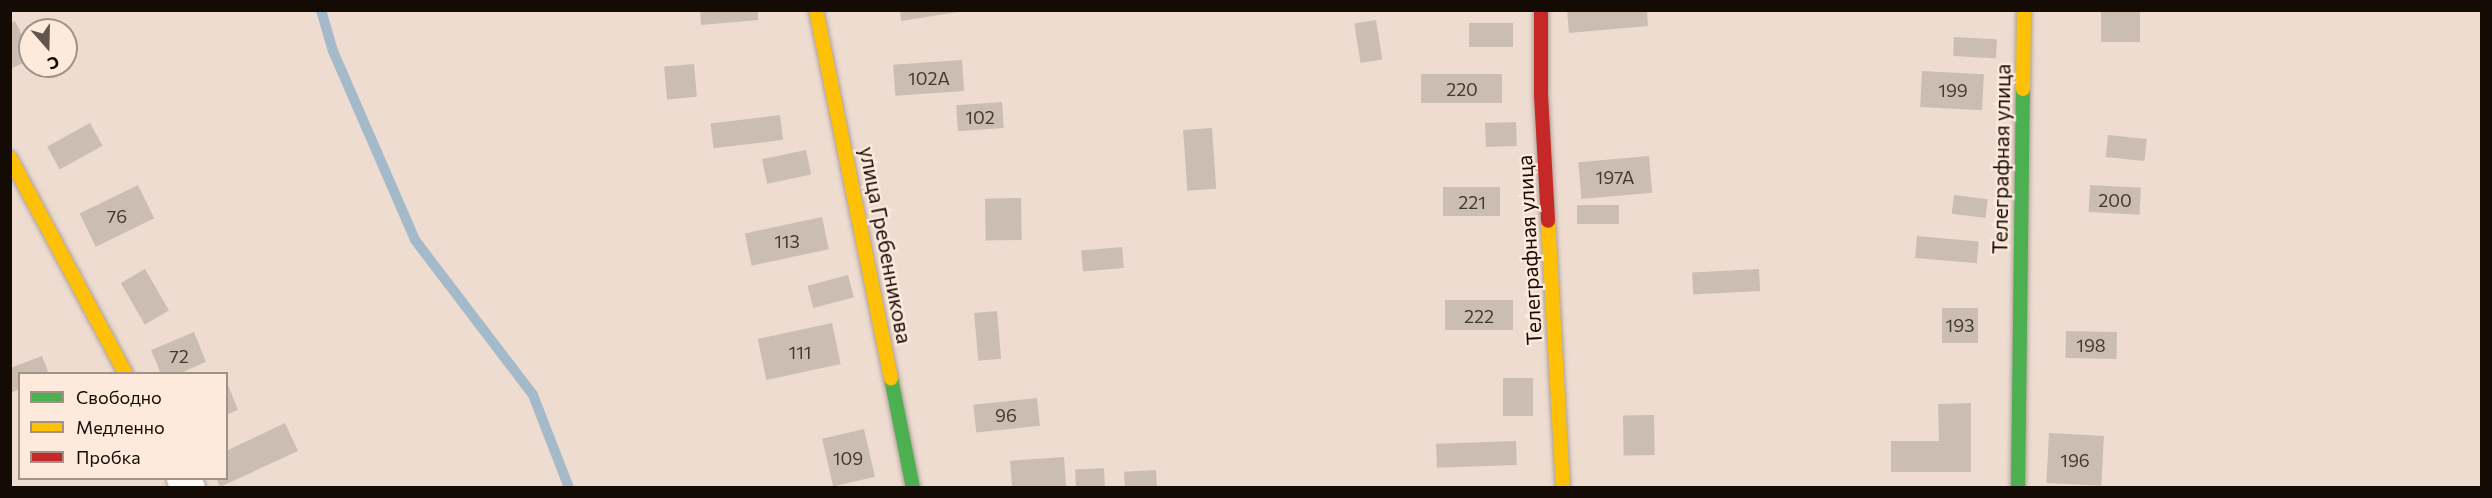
<!DOCTYPE html>
<html>
<head>
<meta charset="utf-8">
<style>
  body { margin:0 }
  #map { position:relative; width:2492px; height:498px; overflow:hidden; background:#eedcd1; font-family:Commissioner,sans-serif }
  div>[style] { position:absolute }
  .stream>* { height:10px; margin:-5px; padding:0 5px; transform-origin:5px; border-radius:5px; background:#a4b9c9 }
  .building>* { inset:0; background:#ccbdb3; transform-origin:0 0 }
  .roads { filter:drop-shadow(0 0 2px #aea198) drop-shadow(0 0 2px #aea198) }
  .street>* { height:33px; margin:-16.5px; padding:0 16.5px; transform-origin:16.5px; border-radius:16.5px; background:#fcfaf8 }
  .fast>* { height:14px; margin:-7px; padding:0 7px; transform-origin:7px; border-radius:7px; background:#4caf50 }
  .slow>* { height:14px; margin:-7px; padding:0 7px; transform-origin:7px; border-radius:7px; background:#ffc107 }
  .jam>* { height:14px; margin:-7px; padding:0 7px; transform-origin:7px; border-radius:7px; background:#c62828 }
  span { translate:-50% -50%; white-space:nowrap; text-align:center; line-height:1.15; -webkit-text-stroke:4.5px #feeadd; paint-order:stroke }
  .number-label { font-size:18px; color:#433830 }
  .number-label span { -webkit-text-stroke-width:0 }
  .street-label { font-size:21px; color:#150b05 }
  .frame { position:absolute; inset:0; border:12px solid #150b05; pointer-events:none }
  .legend { position:absolute; left:18px; top:372px; width:210px; height:108px; box-sizing:border-box; background:#feeadd; border:2px solid #a19187; margin:0; padding:8px 10px; list-style:none; font-size:18px; color:#150b05 }
  .legend li { display:flex; align-items:center; gap:12px; height:30px }
  .legend b { width:30px; border:2px solid #a19187 }
  .north { position:absolute; left:18px; top:18px; width:60px; height:60px; box-sizing:border-box; background:#feeadd; border:2px solid #a19187; border-radius:50%; rotate:160deg; font-size:16px; font-weight:700; line-height:24px; text-align:center; color:#150b05 }
  .north::after { content:''; display:block; margin:auto; width:21px; height:27px; background:#61544c; clip-path:polygon(50% 0,100% 100%,50% 72%,0 100%) }
</style>
</head>
<body>
<div id="map">
  <div class="stream">
    <i style="left:321px;top:10px;width:43px;rotate:73.7deg"></i>
    <i style="left:333px;top:51px;width:206px;rotate:66.5deg"></i>
    <i style="left:415px;top:240px;width:195px;rotate:52.7deg"></i>
    <i style="left:533px;top:395px;width:100px;rotate:68.8deg"></i>
  </div>
  <div class="building">
    <i style="clip-path:polygon(700px 10px,758px 10px,758px 20px,701px 25px)"></i>
    <i style="clip-path:polygon(900px 10px,957px 10px,958px 12px,901px 21px)"></i>
    <i style="clip-path:polygon(1567px 10px,1647px 10px,1648px 26px,1569px 33px)"></i>
    <i style="left:2101px;top:10px;width:39px;height:32px"></i>
    <i style="left:1376px;top:20px;width:40px;height:22px;rotate:81deg"></i>
    <i style="clip-path:polygon(15px 21px,30px 51px,30px 60px,10px 69px,10px 23px)"></i>
    <i style="left:1513px;top:23px;width:24px;height:44px;rotate:90deg"></i>
    <i style="left:1954px;top:37px;width:43px;height:19px;rotate:3deg"></i>
    <i style="left:962px;top:60px;width:31px;height:69px;rotate:86deg"></i>
    <i style="left:694px;top:64px;width:33px;height:30px;rotate:85deg"></i>
    <i style="left:1922px;top:71px;width:62px;height:36px;rotate:3deg"></i>
    <i style="left:1502px;top:74px;width:29px;height:81px;rotate:90deg"></i>
    <i style="left:1002px;top:102px;width:26px;height:46px;rotate:86deg"></i>
    <i style="left:780px;top:115px;width:25px;height:70px;rotate:83deg"></i>
    <i style="left:1516px;top:122px;width:24px;height:31px;rotate:88deg"></i>
    <i style="left:90px;top:123px;width:26px;height:49px;rotate:61deg"></i>
    <i style="left:1212px;top:128px;width:61px;height:29px;rotate:86deg"></i>
    <i style="left:2108px;top:135px;width:39px;height:22px;rotate:6deg"></i>
    <i style="left:806px;top:150px;width:25px;height:45px;rotate:78deg"></i>
    <i style="left:1649px;top:156px;width:37px;height:71px;rotate:85deg"></i>
    <i style="left:138px;top:185px;width:37px;height:65px;rotate:64deg"></i>
    <i style="left:2090px;top:185px;width:51px;height:27px;rotate:3deg"></i>
    <i style="left:1500px;top:187px;width:29px;height:57px;rotate:90deg"></i>
    <i style="left:1954px;top:195px;width:34px;height:19px;rotate:7deg"></i>
    <i style="left:1021px;top:198px;width:42px;height:36px;rotate:89deg"></i>
    <i style="left:1619px;top:205px;width:19px;height:42px;rotate:90deg"></i>
    <i style="left:822px;top:217px;width:33px;height:79px;rotate:78deg"></i>
    <i style="left:1917px;top:236px;width:62px;height:22px;rotate:5deg"></i>
    <i style="left:1122px;top:247px;width:21px;height:41px;rotate:85deg"></i>
    <i style="left:145px;top:269px;width:48px;height:28px;rotate:60deg"></i>
    <i style="left:1759px;top:269px;width:22px;height:67px;rotate:87deg"></i>
    <i style="left:848px;top:275px;width:23px;height:42px;rotate:75deg"></i>
    <i style="left:1513px;top:300px;width:30px;height:68px;rotate:90deg"></i>
    <i style="left:1942px;top:308px;width:36px;height:35px"></i>
    <i style="left:997px;top:311px;width:48px;height:23px;rotate:85deg"></i>
    <i style="left:832px;top:323px;width:42px;height:76px;rotate:78deg"></i>
    <i style="left:2066px;top:331px;width:51px;height:27px;rotate:1deg"></i>
    <i style="clip-path:polygon(194px 332px,206px 362px,178px 374px,161px 374px,151px 350px)"></i>
    <i style="clip-path:polygon(42px 356px,49px 374px,20px 374px,20px 389px,10px 393px,10px 368px)"></i>
    <i style="left:1503px;top:378px;width:30px;height:38px"></i>
    <i style="clip-path:polygon(228px 385px,238px 410px,226px 415px,226px 386px)"></i>
    <i style="left:1037px;top:398px;width:28px;height:64px;rotate:84deg"></i>
    <i style="clip-path:polygon(1971px 403px,1971px 472px,1891px 472px,1891px 441px,1939px 441px,1938px 404px)"></i>
    <i style="left:1654px;top:415px;width:40px;height:31px;rotate:89deg"></i>
    <i style="clip-path:polygon(285px 423px,298px 451px,220px 487px,216px 478px,226px 478px,226px 451px)"></i>
    <i style="left:864px;top:429px;width:49px;height:43px;rotate:77deg"></i>
    <i style="left:2049px;top:433px;width:55px;height:50px;rotate:3deg"></i>
    <i style="left:1516px;top:441px;width:24px;height:80px;rotate:88deg"></i>
    <i style="left:1064px;top:457px;width:31px;height:54px;rotate:86deg"></i>
    <i style="left:1104px;top:468px;width:20px;height:29px;rotate:87deg"></i>
    <i style="left:1156px;top:470px;width:18px;height:32px;rotate:87deg"></i>
  </div>
  <div class="roads">
    <div class="street">
      <i style="left:183px;top:478px;width:11px;rotate:63deg"></i>
    </div>
    <div class="fast">
      <i style="left:891px;top:378px;width:112px;rotate:78.7deg"></i>
      <i style="left:2018px;top:488px;width:399px;rotate:-89.3deg"></i>
    </div>
    <div class="slow">
      <i style="left:816px;top:10px;width:376px;rotate:78.5deg"></i>
      <i style="left:2023px;top:89px;width:79px;rotate:-89.3deg"></i>
      <i style="left:10px;top:158px;width:245px;rotate:61.8deg"></i>
      <i style="left:1548px;top:221px;width:267px;rotate:86.8deg"></i>
    </div>
    <div class="jam">
      <i style="left:1541px;top:10px;width:85px;rotate:90deg"></i>
      <i style="left:1541px;top:95px;width:126px;rotate:86.8deg"></i>
    </div>
  </div>
  <div class="number-label">
    <span style="left:929px;top:78px">102А</span>
    <span style="left:1462px;top:89px">220</span>
    <span style="left:1953px;top:90px">199</span>
    <span style="left:980px;top:117px">102</span>
    <span style="left:1615px;top:177px">197А</span>
    <span style="left:2115px;top:200px">200</span>
    <span style="left:1472px;top:202px">221</span>
    <span style="left:117px;top:216px">76</span>
    <span style="left:787px;top:241px">113</span>
    <span style="left:1479px;top:316px">222</span>
    <span style="left:1960px;top:325px">193</span>
    <span style="left:2091px;top:345px">198</span>
    <span style="left:800px;top:352px">111</span>
    <span style="left:179px;top:356px">72</span>
    <span style="left:1006px;top:415px">96</span>
    <span style="left:848px;top:458px">109</span>
    <span style="left:2075px;top:460px">196</span>
  </div>
  <div class="street-label">
    <span style="left:2001px;top:159px;rotate:-89deg">Телеграфная улица</span>
    <span style="left:886px;top:245px;rotate:79deg">улица Гребенникова</span>
    <span style="left:1529px;top:250px;rotate:-93deg">Телеграфная улица</span>
  </div>
  <div class="frame"></div>
  <ul class="legend">
  <li><b style="height:8px;background:#4caf50"></b>Свободно</li>
  <li><b style="height:8px;background:#ffc107"></b>Медленно</li>
  <li><b style="height:8px;background:#c62828"></b>Пробка</li>
  </ul>
  <div class="north">С</div>
</div>
</body>
</html>
